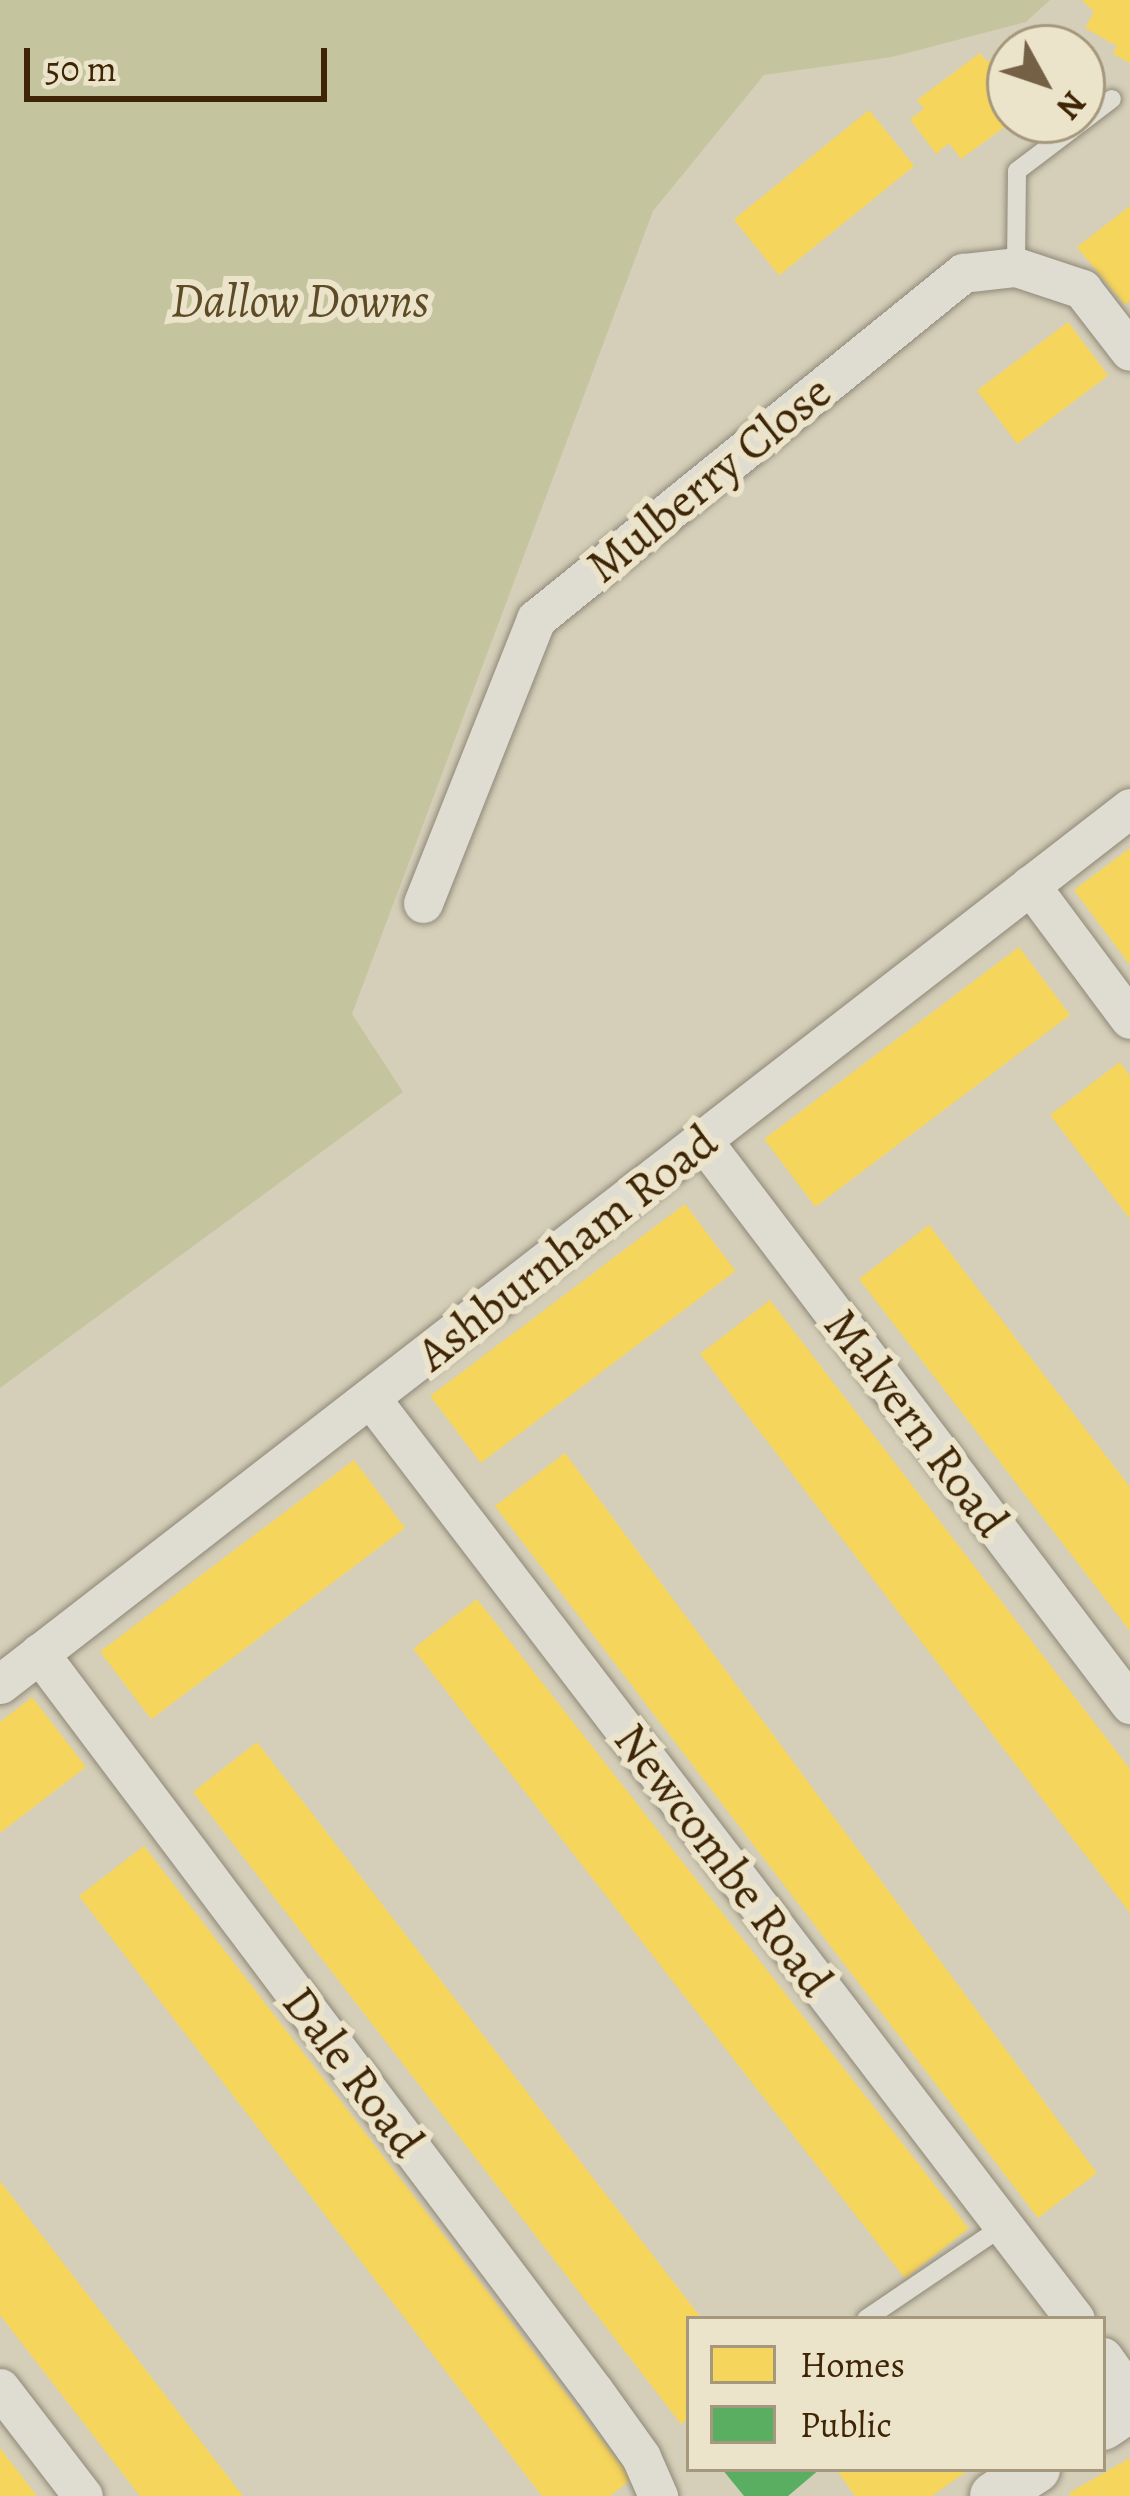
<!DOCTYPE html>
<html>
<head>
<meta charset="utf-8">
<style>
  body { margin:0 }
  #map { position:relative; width:1130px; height:2496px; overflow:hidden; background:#d5cfb9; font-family:Alegreya,serif }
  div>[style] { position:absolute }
  .green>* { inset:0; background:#c4c59e }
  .homes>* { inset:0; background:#f6d55c; transform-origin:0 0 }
  .public>* { inset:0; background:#5aae61 }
  .roads { filter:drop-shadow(0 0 3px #8f8878) drop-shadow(0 0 3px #8f8878) }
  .service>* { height:18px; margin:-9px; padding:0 9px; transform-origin:9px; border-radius:9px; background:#dfdcd1 }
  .minor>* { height:39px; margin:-19.5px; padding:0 19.5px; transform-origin:19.5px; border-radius:19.5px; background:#dfdcd1 }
  .tertiary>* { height:48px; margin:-24px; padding:0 24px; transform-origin:24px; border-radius:24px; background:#dfdcd1 }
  span { translate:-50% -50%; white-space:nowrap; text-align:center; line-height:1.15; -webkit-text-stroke:12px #ece4ca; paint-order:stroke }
  .park-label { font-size:48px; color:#5c4b26; font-style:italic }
  .street-label { font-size:48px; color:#3e2506 }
  .legend { position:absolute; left:686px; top:2316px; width:420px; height:156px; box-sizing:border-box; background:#ece4ca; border:3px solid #a6987c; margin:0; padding:15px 21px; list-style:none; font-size:36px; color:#3e2506 }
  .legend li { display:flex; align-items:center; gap:24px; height:60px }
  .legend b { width:60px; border:3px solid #a6987c }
  .north { position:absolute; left:986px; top:24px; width:120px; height:120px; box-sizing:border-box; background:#ece4ca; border:3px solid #a6987c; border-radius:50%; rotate:130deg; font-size:33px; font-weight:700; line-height:48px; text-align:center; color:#3e2506 }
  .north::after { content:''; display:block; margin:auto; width:42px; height:54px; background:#736045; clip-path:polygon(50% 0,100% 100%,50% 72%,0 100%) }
  .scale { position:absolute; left:24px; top:48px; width:303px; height:54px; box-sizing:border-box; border:6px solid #3e2506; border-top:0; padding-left:15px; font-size:36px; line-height:42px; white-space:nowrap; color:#3e2506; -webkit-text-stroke:9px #ece4ca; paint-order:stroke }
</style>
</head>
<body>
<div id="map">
  <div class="green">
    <i style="clip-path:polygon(0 0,1050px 0,1026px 22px,892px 57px,764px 75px,653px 211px,352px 1014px,403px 1092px,0 1388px)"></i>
  </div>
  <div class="homes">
    <i style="clip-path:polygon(1082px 0,1130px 0,1130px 63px,1113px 54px,1117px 46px,1085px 28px,1094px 12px)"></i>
    <i style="clip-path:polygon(980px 53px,987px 62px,997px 54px,1010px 71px,1010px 123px,961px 159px,949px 143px,936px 154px,910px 119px,924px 109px,917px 100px)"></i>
    <i style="left:869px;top:110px;width:72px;height:174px;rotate:51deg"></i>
    <i style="clip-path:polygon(1130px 206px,1130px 301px,1125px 305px,1077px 247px)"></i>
    <i style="left:1068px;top:322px;width:67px;height:114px;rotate:53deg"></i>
    <i style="clip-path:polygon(1130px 848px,1130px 965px,1074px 890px)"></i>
    <i style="left:1019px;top:947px;width:85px;height:319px;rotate:53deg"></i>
    <i style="clip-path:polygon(1120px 1062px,1130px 1076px,1130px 1219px,1050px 1115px)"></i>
    <i style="left:685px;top:1204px;width:84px;height:319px;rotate:53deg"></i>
    <i style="clip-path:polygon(929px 1225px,1130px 1487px,1130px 1631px,859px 1279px)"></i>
    <i style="clip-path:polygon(770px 1300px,1130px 1769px,1130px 1913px,700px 1354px)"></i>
    <i style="clip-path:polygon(565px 1453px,1097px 2173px,1038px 2218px,495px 1506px)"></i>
    <i style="left:354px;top:1460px;width:85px;height:318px;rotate:53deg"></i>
    <i style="left:477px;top:1599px;width:799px;height:81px;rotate:52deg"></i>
    <i style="clip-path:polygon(32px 1697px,86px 1767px,0 1833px,0 1722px)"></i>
    <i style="clip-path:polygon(257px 1742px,702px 2319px,689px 2319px,689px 2418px,681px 2424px,193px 1792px)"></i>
    <i style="clip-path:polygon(144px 1846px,632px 2479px,610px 2496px,542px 2496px,79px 1896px)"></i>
    <i style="clip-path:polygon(0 2181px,243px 2496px,140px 2496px,0 2315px)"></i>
    <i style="clip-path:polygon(0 2448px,37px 2496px,0 2496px)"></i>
    <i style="clip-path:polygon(1130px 2458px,1130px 2496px,1071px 2496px,1069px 2493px)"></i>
    <i style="clip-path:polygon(836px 2469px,970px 2469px,932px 2496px,855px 2496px)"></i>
  </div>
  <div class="public">
    <i style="clip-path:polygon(722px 2469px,820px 2469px,788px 2496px,744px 2496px)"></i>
  </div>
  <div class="roads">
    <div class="service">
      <i style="left:1016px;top:267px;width:96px;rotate:-89.4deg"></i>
      <i style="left:1017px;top:171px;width:119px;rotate:-37.2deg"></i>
      <i style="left:866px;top:2319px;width:168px;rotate:-34.1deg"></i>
    </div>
    <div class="minor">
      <i style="left:1030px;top:885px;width:167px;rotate:53.3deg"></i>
      <i style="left:423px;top:903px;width:306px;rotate:-68.3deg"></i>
      <i style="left:536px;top:619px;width:550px;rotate:-39.02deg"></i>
      <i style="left:963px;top:273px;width:53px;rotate:-6.5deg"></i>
      <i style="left:1016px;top:267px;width:70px;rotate:18.4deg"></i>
      <i style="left:1082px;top:289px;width:78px;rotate:52.3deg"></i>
      <i style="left:703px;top:1141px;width:707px;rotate:52.82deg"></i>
      <i style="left:372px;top:1400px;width:1157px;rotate:52.59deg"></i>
      <i style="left:39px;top:1653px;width:923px;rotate:53.06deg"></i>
      <i style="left:594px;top:2391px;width:81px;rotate:54.5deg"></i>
      <i style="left:641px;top:2457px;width:43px;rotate:66.4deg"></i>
      <i style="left:0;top:1684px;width:1430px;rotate:-37.78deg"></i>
      <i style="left:1103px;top:2357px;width:47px;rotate:54.6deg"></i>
      <i style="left:0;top:2388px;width:136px;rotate:52.5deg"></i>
    </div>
    <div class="tertiary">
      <i style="left:1103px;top:2426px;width:32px;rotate:-34deg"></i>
      <i style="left:994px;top:2496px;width:50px;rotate:-32.7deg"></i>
    </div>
  </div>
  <div class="park-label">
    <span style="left:300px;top:301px">Dallow Downs</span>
  </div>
  <div class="street-label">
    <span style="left:709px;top:479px;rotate:-39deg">Mulberry Close</span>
    <span style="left:567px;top:1248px;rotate:-38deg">Ashburnham Road</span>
    <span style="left:916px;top:1423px;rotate:53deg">Malvern Road</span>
    <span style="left:723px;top:1860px;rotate:53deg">Newcombe Road</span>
    <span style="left:353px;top:2072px;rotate:53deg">Dale Road</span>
  </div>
  <ul class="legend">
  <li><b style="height:33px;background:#f6d55c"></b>Homes</li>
  <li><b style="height:33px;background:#5aae61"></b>Public</li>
  </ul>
  <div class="north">N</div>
  <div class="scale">50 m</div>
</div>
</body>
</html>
